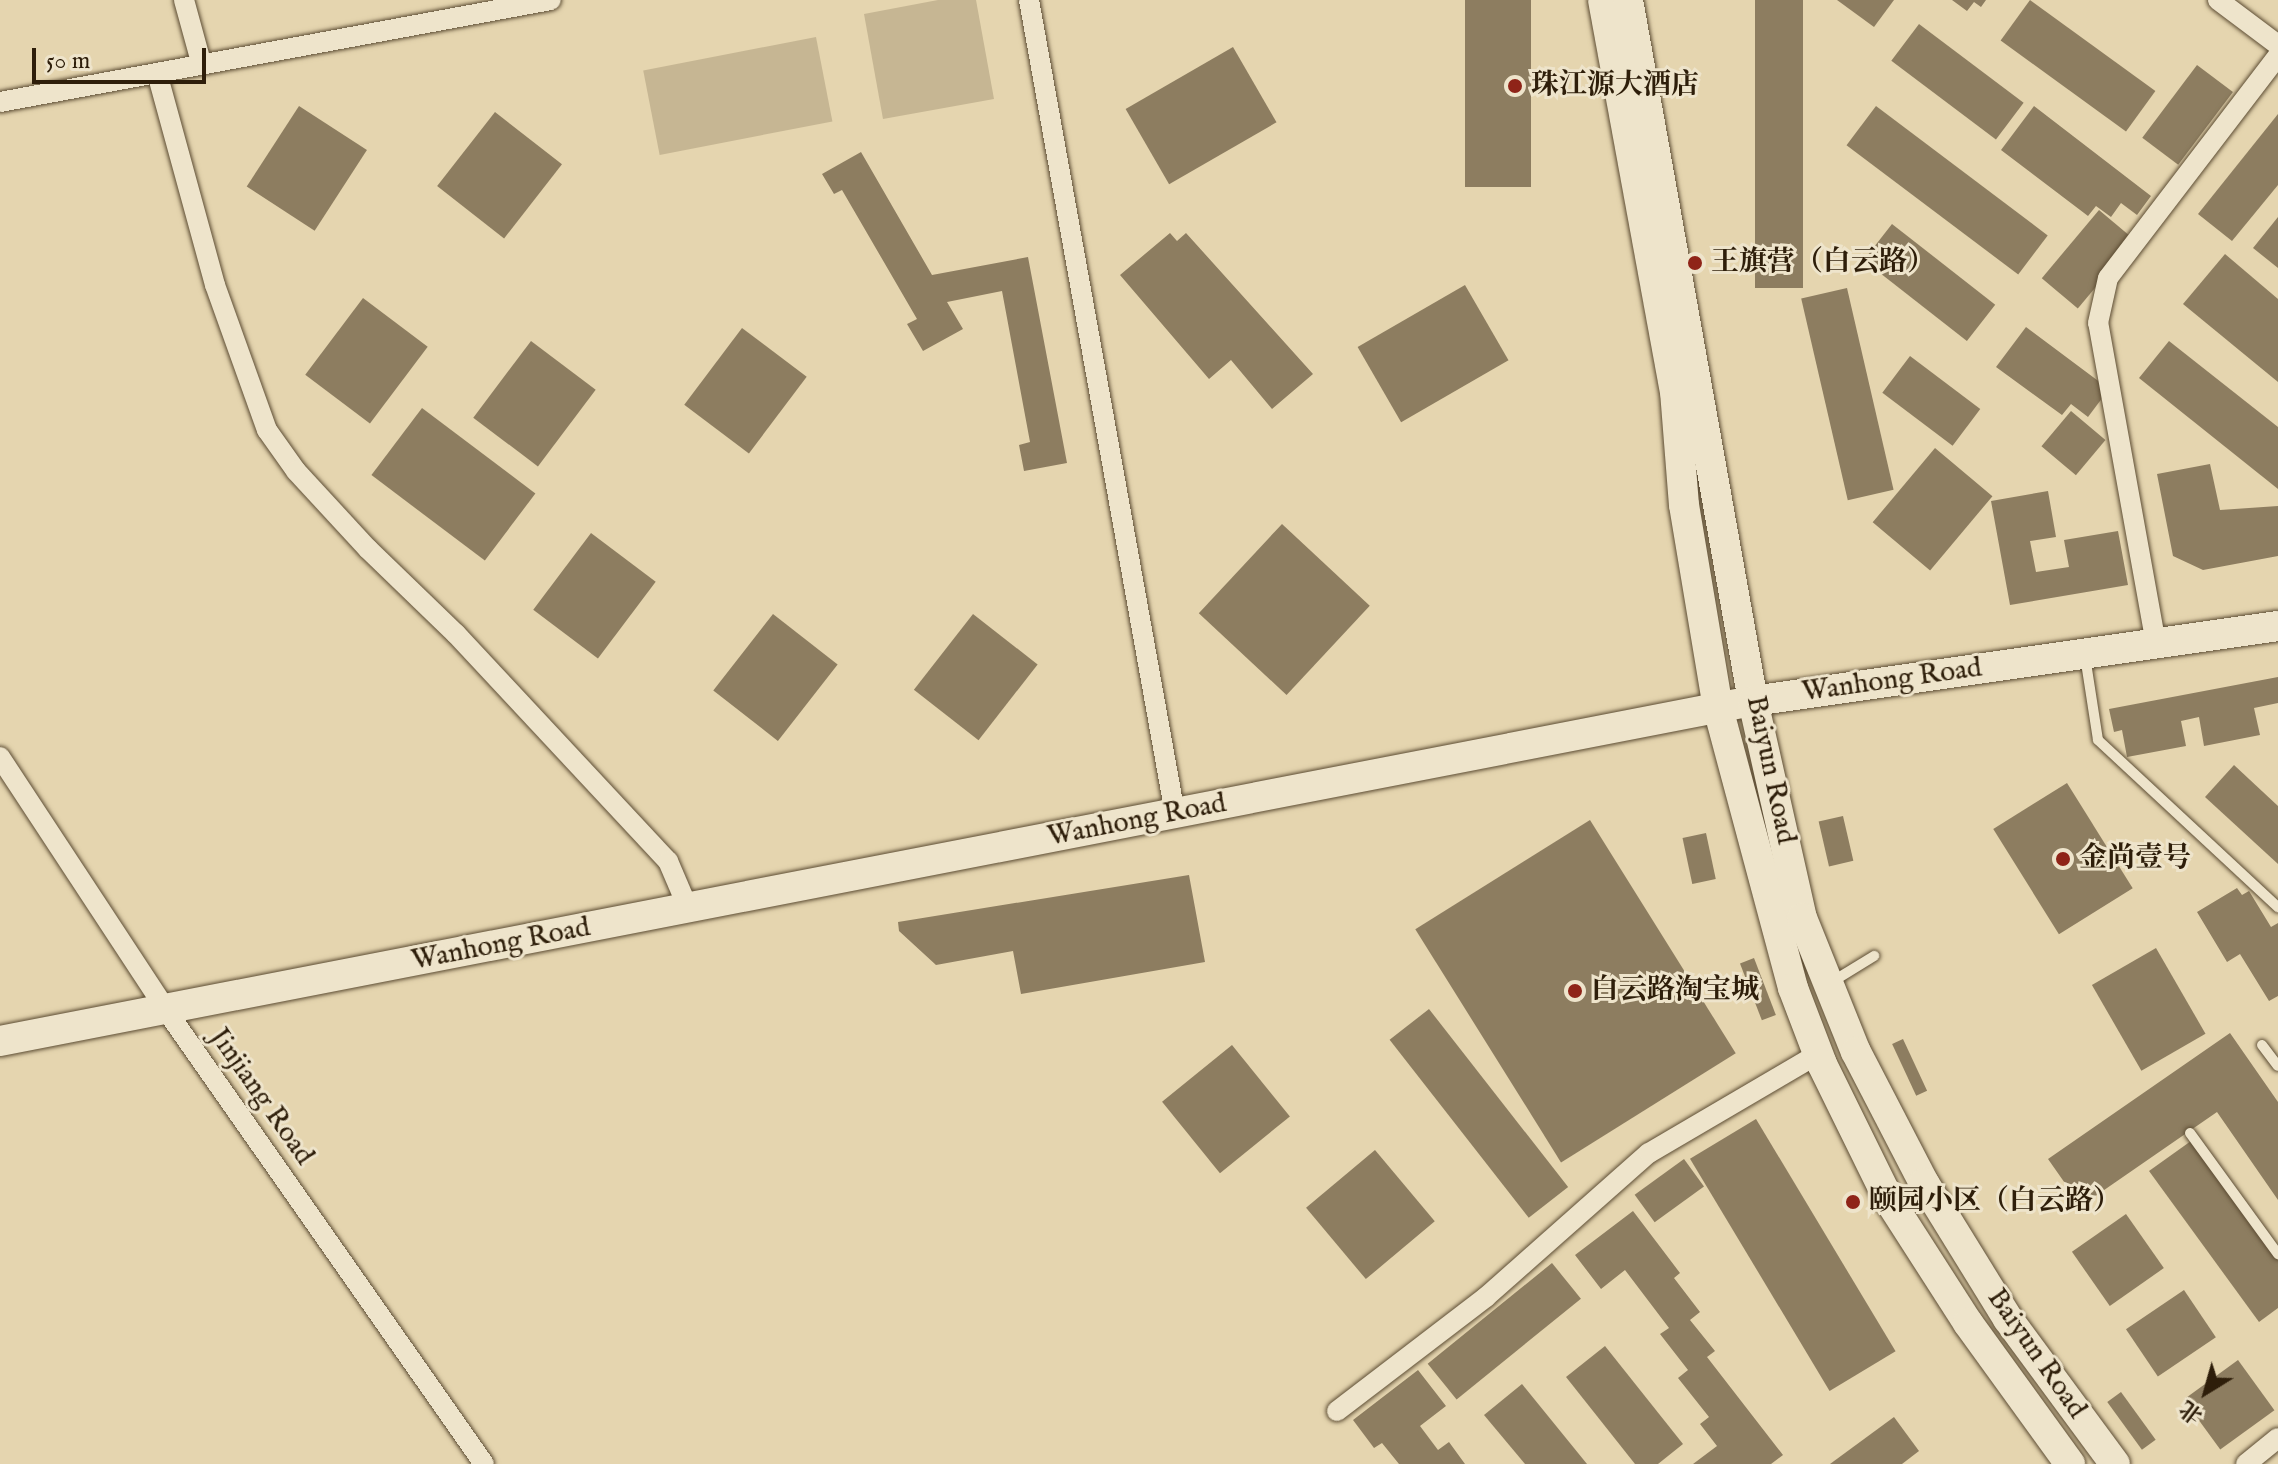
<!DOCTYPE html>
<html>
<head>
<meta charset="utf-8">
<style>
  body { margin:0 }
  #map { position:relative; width:2278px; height:1464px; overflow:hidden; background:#e5d5af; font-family:"IM FELL English","Noto Serif SC",serif }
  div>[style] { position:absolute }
  .green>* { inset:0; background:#c6b693; transform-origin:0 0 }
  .building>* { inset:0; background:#8d7d60; transform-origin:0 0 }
  .roads { filter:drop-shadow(0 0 2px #5c4c33) drop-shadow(0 0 2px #5c4c33) }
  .lane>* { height:10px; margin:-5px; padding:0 5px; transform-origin:5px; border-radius:5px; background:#eee4cb }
  .street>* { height:20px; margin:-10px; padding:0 10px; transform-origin:10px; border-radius:10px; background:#eee4cb }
  .secondary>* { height:30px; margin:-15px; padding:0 15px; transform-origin:15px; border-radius:15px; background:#eee4cb }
  .dots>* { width:22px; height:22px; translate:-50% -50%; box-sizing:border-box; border:4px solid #eee4cb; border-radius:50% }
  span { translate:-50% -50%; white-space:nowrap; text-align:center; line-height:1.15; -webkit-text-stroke:6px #eee4cb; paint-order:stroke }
  .poi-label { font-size:28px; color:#2e1e0a; font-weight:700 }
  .left { translate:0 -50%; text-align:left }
  .street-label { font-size:28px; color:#2e1e0a }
  .north { position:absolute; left:2166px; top:1352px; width:80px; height:80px; -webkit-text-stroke:6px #eee4cb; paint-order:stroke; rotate:217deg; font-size:22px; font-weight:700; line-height:32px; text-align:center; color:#2e1e0a }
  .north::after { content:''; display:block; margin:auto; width:28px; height:36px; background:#2e1e0a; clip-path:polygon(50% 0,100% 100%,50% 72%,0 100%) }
  .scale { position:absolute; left:32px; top:48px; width:174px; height:36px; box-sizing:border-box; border:4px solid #2e1e0a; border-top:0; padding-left:10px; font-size:24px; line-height:28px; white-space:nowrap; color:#2e1e0a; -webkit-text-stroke:6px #eee4cb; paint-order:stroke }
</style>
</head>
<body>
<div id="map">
  <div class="green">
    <i style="clip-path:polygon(938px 0,976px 0,994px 99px,883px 119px,864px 14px)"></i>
    <i style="left:816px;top:37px;width:86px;height:176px;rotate:79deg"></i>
  </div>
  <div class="building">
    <i style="left:1465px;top:0;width:66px;height:187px"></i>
    <i style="left:1755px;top:0;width:48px;height:288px"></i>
    <i style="clip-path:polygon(1837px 0,1894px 0,1874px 27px)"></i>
    <i style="clip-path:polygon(1952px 0,1986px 0,1981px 7px,1974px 2px,1967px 11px)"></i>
    <i style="left:2030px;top:0;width:155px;height:50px;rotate:36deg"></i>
    <i style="left:1919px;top:24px;width:131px;height:46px;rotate:37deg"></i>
    <i style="left:1233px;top:47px;width:87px;height:124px;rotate:60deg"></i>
    <i style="left:2197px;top:65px;width:45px;height:91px;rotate:37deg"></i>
    <i style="left:299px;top:106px;width:81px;height:96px;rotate:33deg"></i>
    <i style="left:1876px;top:106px;width:215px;height:49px;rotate:37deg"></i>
    <i style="clip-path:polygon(2034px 106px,2151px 196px,2137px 215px,2121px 203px,2111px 217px,2096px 206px,2088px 216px,2001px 150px)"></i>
    <i style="left:495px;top:112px;width:85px;height:94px;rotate:38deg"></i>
    <i style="clip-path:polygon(2278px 114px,2278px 185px,2232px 241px,2198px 214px)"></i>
    <i style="clip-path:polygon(861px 152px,932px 275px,1028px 257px,1067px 463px,1024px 471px,1019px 445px,1030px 442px,1002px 291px,947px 302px,963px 329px,923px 351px,907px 324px,917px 319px,842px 190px,834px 194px,822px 174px)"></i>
    <i style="left:2099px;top:210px;width:47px;height:89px;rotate:40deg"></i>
    <i style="clip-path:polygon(2278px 217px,2278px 268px,2253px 248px)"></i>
    <i style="left:1892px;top:224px;width:131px;height:46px;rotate:38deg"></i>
    <i style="clip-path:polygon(1170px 233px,1177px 241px,1186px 233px,1313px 374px,1272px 409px,1231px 360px,1209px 379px,1120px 275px)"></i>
    <i style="clip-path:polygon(2225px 254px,2278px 299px,2278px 382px,2183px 304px)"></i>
    <i style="left:1465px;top:285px;width:87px;height:124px;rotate:60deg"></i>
    <i style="left:1847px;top:288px;width:207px;height:47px;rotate:77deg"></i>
    <i style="left:363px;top:298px;width:81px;height:96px;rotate:37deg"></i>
    <i style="clip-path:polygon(2026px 327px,2109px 389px,2088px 417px,2071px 404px,2062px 415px,1996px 367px)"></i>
    <i style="left:742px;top:328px;width:81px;height:96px;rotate:37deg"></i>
    <i style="left:531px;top:341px;width:81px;height:96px;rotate:37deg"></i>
    <i style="clip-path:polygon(2169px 341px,2278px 427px,2278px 489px,2139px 378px)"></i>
    <i style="left:1910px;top:356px;width:88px;height:46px;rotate:37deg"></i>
    <i style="left:422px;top:408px;width:142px;height:84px;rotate:37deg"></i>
    <i style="left:2071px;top:411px;width:45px;height:46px;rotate:40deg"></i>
    <i style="left:1935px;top:448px;width:75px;height:97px;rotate:40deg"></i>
    <i style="clip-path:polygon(2210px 464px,2220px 510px,2278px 506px,2278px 556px,2203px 570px,2173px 556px,2157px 474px)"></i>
    <i style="clip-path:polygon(2048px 491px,2056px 537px,2030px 541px,2036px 572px,2069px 567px,2064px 540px,2118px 531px,2128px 585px,2010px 605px,1991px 501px)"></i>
    <i style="left:1282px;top:524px;width:120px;height:122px;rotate:43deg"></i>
    <i style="left:591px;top:533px;width:81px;height:96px;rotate:37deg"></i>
    <i style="left:773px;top:614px;width:82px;height:97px;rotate:38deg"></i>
    <i style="left:973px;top:614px;width:82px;height:96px;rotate:38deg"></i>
    <i style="clip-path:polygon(2278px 677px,2278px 703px,2254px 708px,2260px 735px,2204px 746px,2199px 717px,2181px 721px,2186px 746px,2127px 757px,2122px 730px,2114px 732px,2109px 709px)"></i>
    <i style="clip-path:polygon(2234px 765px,2278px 806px,2278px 864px,2205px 797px)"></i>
    <i style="left:2067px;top:783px;width:124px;height:87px;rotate:58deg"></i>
    <i style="left:1843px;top:816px;width:46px;height:25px;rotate:77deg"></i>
    <i style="left:1590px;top:820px;width:275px;height:206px;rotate:58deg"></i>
    <i style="left:1706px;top:833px;width:47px;height:24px;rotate:78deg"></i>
    <i style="clip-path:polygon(1189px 875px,1205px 962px,1021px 994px,1013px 951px,936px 965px,899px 931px,898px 922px)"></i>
    <i style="clip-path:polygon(2237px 888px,2242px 895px,2249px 891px,2271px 927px,2278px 923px,2278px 996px,2269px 1001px,2240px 954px,2227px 962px,2197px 912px)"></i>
    <i style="left:2156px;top:948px;width:99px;height:74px;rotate:60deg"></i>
    <i style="left:1754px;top:958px;width:61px;height:15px;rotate:69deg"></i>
    <i style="left:1429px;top:1009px;width:226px;height:50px;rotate:52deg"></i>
    <i style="clip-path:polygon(2230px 1033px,2278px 1102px,2278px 1200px,2217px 1112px,2081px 1206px,2048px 1159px)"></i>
    <i style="left:1903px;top:1039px;width:57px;height:12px;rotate:65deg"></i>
    <i style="left:1232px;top:1045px;width:92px;height:90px;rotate:51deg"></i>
    <i style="left:1756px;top:1119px;width:271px;height:77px;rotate:59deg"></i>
    <i style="clip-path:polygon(2191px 1141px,2278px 1260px,2278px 1308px,2259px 1322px,2149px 1171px)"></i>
    <i style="left:1375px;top:1150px;width:93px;height:90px;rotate:50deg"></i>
    <i style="left:1684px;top:1159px;width:34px;height:61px;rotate:54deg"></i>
    <i style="clip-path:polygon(1633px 1211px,1680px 1273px,1674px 1278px,1700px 1312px,1690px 1320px,1715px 1351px,1707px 1357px,1783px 1455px,1771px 1464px,1693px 1464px,1717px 1446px,1700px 1424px,1709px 1417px,1678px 1378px,1688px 1370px,1660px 1334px,1669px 1328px,1625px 1270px,1601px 1289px,1575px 1255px)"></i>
    <i style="left:2126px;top:1214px;width:66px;height:66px;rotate:55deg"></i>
    <i style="left:1552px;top:1263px;width:46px;height:160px;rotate:51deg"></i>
    <i style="left:2184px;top:1290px;width:57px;height:70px;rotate:56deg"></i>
    <i style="clip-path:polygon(1605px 1346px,1683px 1444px,1658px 1464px,1635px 1464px,1566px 1377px)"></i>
    <i style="left:2238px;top:1360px;width:62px;height:67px;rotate:54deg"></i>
    <i style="clip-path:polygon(1418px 1370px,1446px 1406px,1420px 1426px,1438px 1450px,1449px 1442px,1465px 1464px,1399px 1464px,1382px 1443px,1374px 1448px,1353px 1420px)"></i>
    <i style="clip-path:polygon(1522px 1384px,1587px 1464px,1525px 1464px,1484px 1415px)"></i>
    <i style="left:2121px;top:1392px;width:59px;height:17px;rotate:54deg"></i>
    <i style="clip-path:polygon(1894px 1417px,1919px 1451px,1902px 1464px,1830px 1464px)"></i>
  </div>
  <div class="roads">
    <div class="lane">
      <i style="left:2085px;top:656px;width:85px;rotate:81.2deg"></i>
      <i style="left:2098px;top:740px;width:246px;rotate:42.9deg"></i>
      <i style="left:1830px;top:983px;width:52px;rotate:-31.5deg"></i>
      <i style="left:2262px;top:1045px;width:26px;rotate:53deg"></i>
      <i style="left:2190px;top:1133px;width:150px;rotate:54deg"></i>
    </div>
    <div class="street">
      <i style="left:184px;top:0;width:64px;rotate:74.7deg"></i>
      <i style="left:1029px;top:0;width:827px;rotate:79.83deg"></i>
      <i style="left:2218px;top:0;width:75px;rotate:36.9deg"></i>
      <i style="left:157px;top:73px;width:220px;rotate:74.7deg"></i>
      <i style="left:215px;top:285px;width:154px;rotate:70.3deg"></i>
      <i style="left:267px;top:430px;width:50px;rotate:54.7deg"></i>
      <i style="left:296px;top:471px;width:106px;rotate:47.3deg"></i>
      <i style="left:368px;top:549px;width:122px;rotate:44deg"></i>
      <i style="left:456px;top:634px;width:311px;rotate:47deg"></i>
      <i style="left:668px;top:861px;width:51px;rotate:66.9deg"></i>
      <i style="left:0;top:102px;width:560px;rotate:-10.49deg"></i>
      <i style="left:2156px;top:644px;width:326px;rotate:-100.2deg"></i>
      <i style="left:2098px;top:323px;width:46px;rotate:-77.5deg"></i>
      <i style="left:2108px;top:278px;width:280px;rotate:-52.6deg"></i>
      <i style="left:0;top:757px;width:303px;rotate:56.7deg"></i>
      <i style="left:166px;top:1010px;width:554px;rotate:54.99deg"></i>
      <i style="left:1337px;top:1411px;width:188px;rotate:-37.4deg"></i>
      <i style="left:1486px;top:1297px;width:217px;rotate:-41.5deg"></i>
      <i style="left:1649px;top:1153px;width:196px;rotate:-30.4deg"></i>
      <i style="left:2246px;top:1464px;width:41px;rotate:-39.1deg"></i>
    </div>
    <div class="secondary">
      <i style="left:1603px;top:0;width:398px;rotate:79.6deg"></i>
      <i style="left:1675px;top:391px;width:114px;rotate:85.5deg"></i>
      <i style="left:1684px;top:505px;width:206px;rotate:80.5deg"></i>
      <i style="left:1718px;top:708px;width:290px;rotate:75deg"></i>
      <i style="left:1793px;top:988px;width:81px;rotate:69.1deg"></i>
      <i style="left:1822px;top:1064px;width:152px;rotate:63.8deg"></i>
      <i style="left:1889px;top:1200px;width:146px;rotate:57.3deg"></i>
      <i style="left:1968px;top:1323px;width:174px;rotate:54.1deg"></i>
      <i style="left:1628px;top:0;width:712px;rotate:79.89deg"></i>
      <i style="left:1753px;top:701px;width:222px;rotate:77.3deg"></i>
      <i style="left:1802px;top:918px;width:144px;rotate:68.1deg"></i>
      <i style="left:1856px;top:1052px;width:148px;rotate:62.6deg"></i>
      <i style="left:1924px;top:1183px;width:160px;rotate:58.3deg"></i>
      <i style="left:2008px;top:1319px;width:180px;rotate:53.6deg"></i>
      <i style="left:0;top:1041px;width:1786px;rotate:-10.98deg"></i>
      <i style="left:1753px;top:701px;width:530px;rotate:-8.13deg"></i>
    </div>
  </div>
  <div class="dots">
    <i style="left:1515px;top:86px;background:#8f2418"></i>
    <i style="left:1695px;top:263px;background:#8f2418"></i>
    <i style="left:2063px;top:859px;background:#8f2418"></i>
    <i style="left:1575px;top:991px;background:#8f2418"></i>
    <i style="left:1853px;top:1202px;background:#8f2418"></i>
  </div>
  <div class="poi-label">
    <span class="left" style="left:1531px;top:86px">珠江源大酒店</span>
    <span class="left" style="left:1711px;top:263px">王旗营（白云路）</span>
    <span class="left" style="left:2079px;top:859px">金尚壹号</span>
    <span class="left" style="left:1591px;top:991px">白云路淘宝城</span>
    <span class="left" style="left:1869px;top:1202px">颐园小区（白云路）</span>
  </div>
  <div class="street-label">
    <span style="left:1892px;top:681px;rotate:-8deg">Wanhong Road</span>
    <span style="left:1770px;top:770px;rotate:78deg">Baiyun Road</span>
    <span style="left:1137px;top:821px;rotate:-11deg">Wanhong Road</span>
    <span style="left:501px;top:945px;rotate:-11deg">Wanhong Road</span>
    <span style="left:261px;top:1097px;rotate:55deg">Jinjiang Road</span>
    <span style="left:2036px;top:1354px;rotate:55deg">Baiyun Road</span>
  </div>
  <div class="north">北</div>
  <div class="scale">50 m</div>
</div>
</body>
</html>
